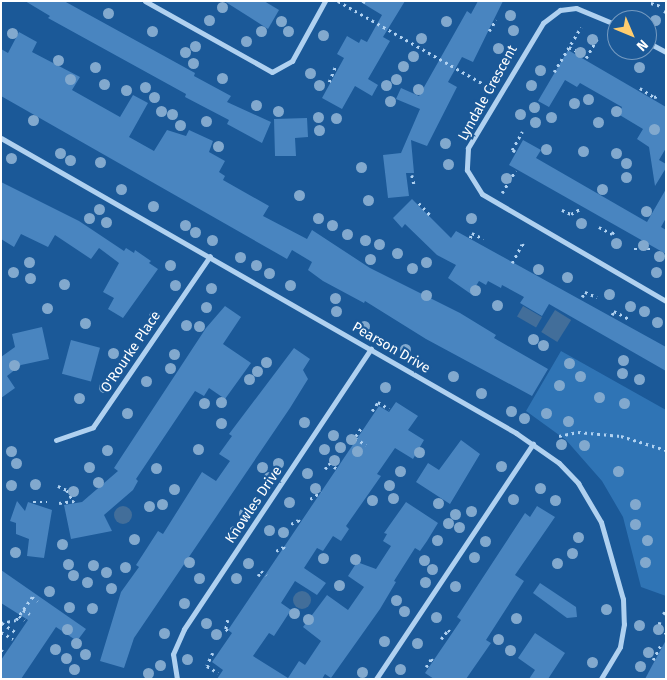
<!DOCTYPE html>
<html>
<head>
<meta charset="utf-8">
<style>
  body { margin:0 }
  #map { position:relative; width:667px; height:680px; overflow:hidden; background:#1b5998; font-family:"Fira Sans",sans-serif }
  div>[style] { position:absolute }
  .green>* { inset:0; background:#2f74b5 }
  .water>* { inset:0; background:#426e9a; transform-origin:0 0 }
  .round { border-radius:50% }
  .building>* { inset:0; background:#4985c0; transform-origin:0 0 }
  .path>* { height:2.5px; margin-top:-1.25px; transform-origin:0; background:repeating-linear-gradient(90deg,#b0d1f0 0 2.5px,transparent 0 6.5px) }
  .minor>* { height:5px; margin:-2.5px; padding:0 2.5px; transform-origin:2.5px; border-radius:2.5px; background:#b0d1f0 }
  .trees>* { width:11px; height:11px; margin:-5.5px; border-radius:50%; background:#82a9ce }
  span { translate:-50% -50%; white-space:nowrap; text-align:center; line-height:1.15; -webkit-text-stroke:4.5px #1b5998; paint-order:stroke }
  .street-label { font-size:14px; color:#fff }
  .frame { position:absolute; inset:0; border:2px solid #fff; pointer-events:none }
  .north { position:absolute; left:607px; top:10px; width:50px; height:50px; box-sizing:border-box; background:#1b5998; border:1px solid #769bc1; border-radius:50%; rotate:135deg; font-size:14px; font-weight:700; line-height:20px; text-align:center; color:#fff }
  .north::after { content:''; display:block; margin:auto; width:18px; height:22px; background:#ffcd6f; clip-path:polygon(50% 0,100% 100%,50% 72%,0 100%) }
</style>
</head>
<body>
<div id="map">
  <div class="green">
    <i style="clip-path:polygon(561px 351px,666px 410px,666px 596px,641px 587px,623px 517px,602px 481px,566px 440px,526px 411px)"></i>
  </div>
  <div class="water">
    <i style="left:523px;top:306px;width:22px;height:12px;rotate:30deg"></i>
    <i style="left:555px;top:310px;width:19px;height:26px;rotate:32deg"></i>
    <i class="round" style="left:114px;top:506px;width:18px;height:18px"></i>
    <i class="round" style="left:293px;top:591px;width:18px;height:18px"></i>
  </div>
  <div class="building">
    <i style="clip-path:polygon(25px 1px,64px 1px,195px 73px,194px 76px,231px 96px,227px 102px,271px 122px,262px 143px,227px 124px,229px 120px,185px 97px,186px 94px,48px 18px,50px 16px)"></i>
    <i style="clip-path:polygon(224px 1px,264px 1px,279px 10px,268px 29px)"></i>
    <i style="clip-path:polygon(359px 1px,405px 1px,383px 37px,390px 41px,368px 79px,378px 85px,372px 96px,355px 86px,342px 109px,322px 98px,344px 58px,337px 54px,347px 36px,359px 43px,361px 39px,367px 42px,382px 15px)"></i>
    <i style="clip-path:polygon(478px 1px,503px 1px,473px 62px,462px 57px,448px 82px,457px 87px,427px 146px,411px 140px,414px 173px,406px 173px,409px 196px,388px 198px,383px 155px,401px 153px,420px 109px,396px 99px,401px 88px,419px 96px,467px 11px,471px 14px)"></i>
    <i style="clip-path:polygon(19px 32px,37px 42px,32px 52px,80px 77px,72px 90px,120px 117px,133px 95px,148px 103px,129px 137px,154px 151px,167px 130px,186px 136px,189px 130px,213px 141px,209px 152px,225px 161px,219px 172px,225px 176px,223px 180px,269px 206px,263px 216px,307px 239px,312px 230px,370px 268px,460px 313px,496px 335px,494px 338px,548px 369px,532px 396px,426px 339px,365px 301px,364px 303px,323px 281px,308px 270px,312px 262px,292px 250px,287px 259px,1px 96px,1px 49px,8px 53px)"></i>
    <i style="clip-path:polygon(568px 50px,666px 107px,666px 148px,659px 160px,666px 164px,666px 168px,655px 186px,649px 147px,637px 139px,643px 129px,618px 114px,622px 107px,580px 83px,577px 87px,565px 80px,549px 107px,538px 101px)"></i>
    <i style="clip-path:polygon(307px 118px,308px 137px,295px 138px,296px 156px,275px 156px,274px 119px)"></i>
    <i style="clip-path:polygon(523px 140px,541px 150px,536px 158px,647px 222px,666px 189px,666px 218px,661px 227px,666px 230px,666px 254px,509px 165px)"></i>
    <i style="clip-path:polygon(1px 182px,79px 221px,124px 251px,126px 248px,134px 253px,135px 250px,151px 261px,149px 263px,158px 269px,123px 318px,108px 309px,114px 298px,103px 292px,119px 263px,99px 248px,91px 259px,55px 235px,48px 247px,21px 234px,14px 247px,1px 239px)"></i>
    <i style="clip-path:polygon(412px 199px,451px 238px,456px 231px,666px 347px,666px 371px,549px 304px,542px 316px,520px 303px,524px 297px,502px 285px,501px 288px,488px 281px,486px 285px,479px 281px,471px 294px,448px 278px,456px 265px,437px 255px,405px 224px,402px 228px,393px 218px)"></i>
    <i style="clip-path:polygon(225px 306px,241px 317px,223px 344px,251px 363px,225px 399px,209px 388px,204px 396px,195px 391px,136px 479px,138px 481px,133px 490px,104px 515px,112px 531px,71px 539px,64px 505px,82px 502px,118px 471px,114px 468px,206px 328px)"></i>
    <i style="clip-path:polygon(42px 327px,49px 359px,21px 365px,7px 376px,15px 388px,1px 398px,1px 357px,15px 347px,12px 334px)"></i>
    <i style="left:71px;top:340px;width:30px;height:35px;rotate:15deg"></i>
    <i style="clip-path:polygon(294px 348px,310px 359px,303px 370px,308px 379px,290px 408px,134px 638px,124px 668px,100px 661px,121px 592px,139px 567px,136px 565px,158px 531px,163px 534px,202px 472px,216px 481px,230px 461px,219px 454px,232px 436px,229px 434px)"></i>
    <i style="clip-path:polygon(396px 402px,418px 416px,408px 430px,424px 440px,413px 459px,395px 448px,377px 474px,381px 476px,346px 526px,349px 529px,341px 541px,333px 536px,323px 551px,317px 548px,304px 568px,326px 583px,317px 595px,295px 581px,281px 603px,291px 610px,274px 636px,269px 633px,253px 656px,288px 678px,299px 661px,305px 665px,321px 641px,303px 627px,327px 595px,348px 610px,364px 587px,348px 576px,357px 562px,376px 569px,391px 546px,383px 541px,387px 534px,384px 533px,406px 502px,438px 523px,427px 541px,420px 551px,415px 548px,394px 581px,396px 582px,380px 609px,331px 678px,325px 674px,322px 679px,217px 679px,223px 670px,212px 662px,232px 633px,228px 630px,379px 406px,389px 412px)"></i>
    <i style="clip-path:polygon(461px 440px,480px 454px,450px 504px,416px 482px,428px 463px,439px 470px)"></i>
    <i style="clip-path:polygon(17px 501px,25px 511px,28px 502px,52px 510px,44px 558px,27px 556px,29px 539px,16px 534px,16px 523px,10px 521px)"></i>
    <i style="clip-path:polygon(537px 506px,555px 517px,515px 575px,524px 581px,486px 640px,491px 643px,466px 679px,434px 679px,425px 673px,461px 620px,457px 617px,525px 513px,530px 517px)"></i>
    <i style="clip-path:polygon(1px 570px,86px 629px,77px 641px,56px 627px,21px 679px,1px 679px,1px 660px,28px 620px,1px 603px)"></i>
    <i style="clip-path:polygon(540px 583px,576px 607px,577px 617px,567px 618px,533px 593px)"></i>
    <i style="clip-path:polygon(535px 633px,565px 653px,548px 679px,529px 679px,535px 670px,518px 658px)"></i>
    <i style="clip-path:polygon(666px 640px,666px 679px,645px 679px,653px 664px)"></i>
  </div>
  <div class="path">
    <i style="left:338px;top:1px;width:177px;rotate:29.7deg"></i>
    <i style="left:363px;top:3px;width:2px;rotate:-63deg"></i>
    <i style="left:651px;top:3px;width:10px;rotate:17deg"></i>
    <i style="left:664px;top:11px;width:2px;rotate:27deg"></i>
    <i style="left:489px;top:31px;width:13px;rotate:-58deg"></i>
    <i style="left:569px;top:47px;width:9px;rotate:27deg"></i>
    <i style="left:586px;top:58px;width:24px;rotate:-60deg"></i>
    <i style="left:554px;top:72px;width:52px;rotate:-59deg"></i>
    <i style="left:329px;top:82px;width:16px;rotate:-68deg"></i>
    <i style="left:640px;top:88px;width:17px;rotate:33deg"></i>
    <i style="left:654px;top:97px;width:5px;rotate:-11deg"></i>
    <i style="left:515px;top:152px;width:4px;rotate:-146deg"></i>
    <i style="left:512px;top:150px;width:21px;rotate:-61deg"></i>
    <i style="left:412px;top:175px;width:9px;rotate:77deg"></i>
    <i style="left:502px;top:193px;width:26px;rotate:-59deg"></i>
    <i style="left:419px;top:203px;width:16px;rotate:47deg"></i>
    <i style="left:562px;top:210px;width:10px;rotate:24deg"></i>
    <i style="left:571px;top:214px;width:10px;rotate:-29deg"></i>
    <i style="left:599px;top:227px;width:15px;rotate:28deg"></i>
    <i style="left:612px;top:234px;width:5px;rotate:-53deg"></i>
    <i style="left:470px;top:238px;width:5px;rotate:-68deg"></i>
    <i style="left:472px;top:233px;width:13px;rotate:27deg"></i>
    <i style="left:634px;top:249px;width:18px"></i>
    <i style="left:512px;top:263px;width:21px;rotate:-62deg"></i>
    <i style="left:522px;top:244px;width:6px;rotate:39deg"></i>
    <i style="left:582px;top:297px;width:6px;rotate:-59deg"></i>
    <i style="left:585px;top:292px;width:13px;rotate:23deg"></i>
    <i style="left:612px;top:315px;width:4px;rotate:-63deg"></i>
    <i style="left:614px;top:311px;width:19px;rotate:28deg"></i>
    <i style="left:372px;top:411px;width:11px;rotate:-56deg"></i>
    <i style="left:378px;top:402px;width:13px;rotate:32deg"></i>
    <i style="left:361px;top:429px;width:11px;rotate:124deg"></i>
    <i style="left:355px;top:438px;width:13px;rotate:32deg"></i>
    <i style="left:559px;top:436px;width:19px;rotate:-12deg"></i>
    <i style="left:578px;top:432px;width:43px;rotate:5.3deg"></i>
    <i style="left:621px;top:436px;width:47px;rotate:17.3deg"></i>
    <i style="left:325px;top:469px;width:7px;rotate:-56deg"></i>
    <i style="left:329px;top:463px;width:9px;rotate:36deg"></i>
    <i style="left:58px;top:486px;width:10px;rotate:24deg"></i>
    <i style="left:67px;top:490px;width:14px;rotate:60deg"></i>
    <i style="left:310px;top:499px;width:13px;rotate:-32deg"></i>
    <i style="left:33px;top:502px;width:14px"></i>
    <i style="left:59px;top:503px;width:15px;rotate:-8deg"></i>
    <i style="left:291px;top:524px;width:8px;rotate:-30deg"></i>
    <i style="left:298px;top:520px;width:5px;rotate:37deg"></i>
    <i style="left:276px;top:551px;width:8px;rotate:-30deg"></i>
    <i style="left:283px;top:547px;width:4px;rotate:34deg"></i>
    <i style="left:258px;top:576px;width:6px;rotate:-59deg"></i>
    <i style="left:261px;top:571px;width:7px;rotate:34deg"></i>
    <i style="left:23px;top:610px;width:8px;rotate:30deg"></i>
    <i style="left:663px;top:614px;width:4px;rotate:-45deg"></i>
    <i style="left:19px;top:616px;width:7px;rotate:34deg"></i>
    <i style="left:228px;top:620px;width:9px;rotate:103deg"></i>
    <i style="left:226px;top:629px;width:6px;rotate:39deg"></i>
    <i style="left:660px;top:622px;width:7px;rotate:98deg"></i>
    <i style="left:659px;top:629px;width:8px;rotate:30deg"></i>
    <i style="left:1px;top:623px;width:15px;rotate:-11deg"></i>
    <i style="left:16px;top:620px;width:28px;rotate:-55deg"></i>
    <i style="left:32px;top:597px;width:7px;rotate:34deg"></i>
    <i style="left:2px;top:623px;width:18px;rotate:34deg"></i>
    <i style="left:1px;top:632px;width:14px;rotate:30deg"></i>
    <i style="left:441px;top:639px;width:11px;rotate:-52deg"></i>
    <i style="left:448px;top:630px;width:4px;rotate:34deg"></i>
    <i style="left:1px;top:650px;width:4px;rotate:34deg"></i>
    <i style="left:213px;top:653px;width:14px;rotate:115deg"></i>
    <i style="left:207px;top:666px;width:13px;rotate:32deg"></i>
    <i style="left:653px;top:660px;width:16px;rotate:-63deg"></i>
    <i style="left:426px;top:667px;width:9px;rotate:-58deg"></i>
    <i style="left:431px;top:659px;width:6px;rotate:39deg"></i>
  </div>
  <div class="minor">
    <i style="left:145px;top:1px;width:145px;rotate:29.2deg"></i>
    <i style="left:272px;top:72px;width:23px;rotate:-29deg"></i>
    <i style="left:292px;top:61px;width:68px;rotate:-61.2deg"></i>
    <i style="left:617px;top:25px;width:44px;rotate:-157.5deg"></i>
    <i style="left:576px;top:8px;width:16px;rotate:173deg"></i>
    <i style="left:560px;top:10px;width:21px;rotate:143deg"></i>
    <i style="left:543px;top:23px;width:146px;rotate:121deg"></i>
    <i style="left:468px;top:148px;width:22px;rotate:93deg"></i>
    <i style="left:467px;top:170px;width:28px;rotate:58deg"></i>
    <i style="left:482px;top:194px;width:213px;rotate:30.2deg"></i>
    <i style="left:647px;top:42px;width:21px;rotate:28deg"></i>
    <i style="left:1px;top:138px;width:594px;rotate:29.8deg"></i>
    <i style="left:516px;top:433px;width:52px;rotate:34.9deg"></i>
    <i style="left:559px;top:463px;width:28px;rotate:46deg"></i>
    <i style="left:578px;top:483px;width:45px;rotate:59.5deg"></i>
    <i style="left:601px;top:522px;width:80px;rotate:74.1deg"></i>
    <i style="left:623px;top:599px;width:25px;rotate:88deg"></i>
    <i style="left:624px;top:624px;width:23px;rotate:100deg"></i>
    <i style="left:620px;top:647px;width:37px;rotate:121deg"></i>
    <i style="left:56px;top:440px;width:39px;rotate:-19deg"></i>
    <i style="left:93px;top:427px;width:207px;rotate:-55.6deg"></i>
    <i style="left:177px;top:679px;width:25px;rotate:-99deg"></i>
    <i style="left:173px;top:654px;width:27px;rotate:-66deg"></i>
    <i style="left:184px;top:629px;width:337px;rotate:-56.3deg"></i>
    <i style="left:376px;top:679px;width:283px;rotate:-56.3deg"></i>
  </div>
  <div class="trees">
    <i style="left:222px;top:7px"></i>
    <i style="left:108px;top:13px"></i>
    <i style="left:510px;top:15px"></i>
    <i style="left:209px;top:20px"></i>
    <i style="left:655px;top:20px"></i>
    <i style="left:281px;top:21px"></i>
    <i style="left:446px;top:21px"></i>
    <i style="left:513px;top:30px"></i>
    <i style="left:152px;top:31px"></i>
    <i style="left:261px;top:31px"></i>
    <i style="left:288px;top:31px"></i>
    <i style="left:12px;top:33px"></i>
    <i style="left:323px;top:35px"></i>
    <i style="left:421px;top:38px"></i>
    <i style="left:592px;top:39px"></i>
    <i style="left:246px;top:41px"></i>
    <i style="left:195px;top:46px"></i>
    <i style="left:498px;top:48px"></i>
    <i style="left:185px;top:52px"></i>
    <i style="left:580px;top:52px"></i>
    <i style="left:413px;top:56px"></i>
    <i style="left:58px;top:60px"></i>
    <i style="left:193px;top:63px"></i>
    <i style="left:403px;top:66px"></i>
    <i style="left:95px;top:67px"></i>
    <i style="left:639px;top:67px"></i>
    <i style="left:540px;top:70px"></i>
    <i style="left:310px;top:73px"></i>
    <i style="left:222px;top:78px"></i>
    <i style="left:70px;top:79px"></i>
    <i style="left:396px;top:79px"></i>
    <i style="left:104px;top:84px"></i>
    <i style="left:319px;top:85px"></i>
    <i style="left:386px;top:85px"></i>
    <i style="left:531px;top:85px"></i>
    <i style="left:145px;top:87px"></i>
    <i style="left:418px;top:89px"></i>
    <i style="left:126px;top:90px"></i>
    <i style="left:154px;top:97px"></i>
    <i style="left:588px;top:99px"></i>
    <i style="left:390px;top:101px"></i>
    <i style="left:574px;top:103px"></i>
    <i style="left:256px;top:105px"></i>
    <i style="left:534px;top:107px"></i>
    <i style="left:161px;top:111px"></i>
    <i style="left:278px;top:111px"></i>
    <i style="left:616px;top:111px"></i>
    <i style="left:172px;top:114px"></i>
    <i style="left:520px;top:114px"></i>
    <i style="left:318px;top:117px"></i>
    <i style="left:551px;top:117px"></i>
    <i style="left:336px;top:118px"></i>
    <i style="left:33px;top:120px"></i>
    <i style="left:206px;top:121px"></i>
    <i style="left:535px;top:122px"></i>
    <i style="left:598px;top:122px"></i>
    <i style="left:180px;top:125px"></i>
    <i style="left:654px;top:129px"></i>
    <i style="left:319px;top:130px"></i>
    <i style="left:445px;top:143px"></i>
    <i style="left:218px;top:146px"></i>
    <i style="left:546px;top:149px"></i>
    <i style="left:583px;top:151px"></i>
    <i style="left:60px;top:153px"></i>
    <i style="left:616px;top:153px"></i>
    <i style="left:11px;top:158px"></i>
    <i style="left:70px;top:160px"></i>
    <i style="left:100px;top:162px"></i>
    <i style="left:626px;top:163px"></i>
    <i style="left:448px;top:164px"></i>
    <i style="left:361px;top:167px"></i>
    <i style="left:626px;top:177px"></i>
    <i style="left:506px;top:178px"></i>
    <i style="left:121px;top:189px"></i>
    <i style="left:602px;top:189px"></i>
    <i style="left:299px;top:195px"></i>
    <i style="left:368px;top:200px"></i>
    <i style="left:153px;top:206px"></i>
    <i style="left:99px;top:209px"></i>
    <i style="left:646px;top:211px"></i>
    <i style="left:89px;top:218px"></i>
    <i style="left:318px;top:218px"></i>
    <i style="left:471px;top:218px"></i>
    <i style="left:106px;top:222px"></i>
    <i style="left:581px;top:223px"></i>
    <i style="left:185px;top:225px"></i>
    <i style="left:332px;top:225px"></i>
    <i style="left:195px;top:232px"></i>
    <i style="left:347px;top:234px"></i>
    <i style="left:212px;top:240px"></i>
    <i style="left:365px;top:240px"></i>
    <i style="left:616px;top:243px"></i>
    <i style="left:379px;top:244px"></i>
    <i style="left:643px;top:245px"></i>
    <i style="left:397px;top:253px"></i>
    <i style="left:659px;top:256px"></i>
    <i style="left:240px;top:257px"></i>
    <i style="left:370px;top:259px"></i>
    <i style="left:29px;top:262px"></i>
    <i style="left:426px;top:262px"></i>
    <i style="left:170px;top:265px"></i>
    <i style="left:256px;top:265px"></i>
    <i style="left:412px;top:268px"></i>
    <i style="left:538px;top:269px"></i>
    <i style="left:13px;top:272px"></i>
    <i style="left:656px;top:272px"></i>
    <i style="left:269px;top:273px"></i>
    <i style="left:567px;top:277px"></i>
    <i style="left:30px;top:278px"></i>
    <i style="left:64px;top:284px"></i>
    <i style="left:175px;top:285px"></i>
    <i style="left:290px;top:285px"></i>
    <i style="left:211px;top:288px"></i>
    <i style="left:475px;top:290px"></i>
    <i style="left:609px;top:294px"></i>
    <i style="left:426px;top:295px"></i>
    <i style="left:335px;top:298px"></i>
    <i style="left:497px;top:305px"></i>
    <i style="left:630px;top:306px"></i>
    <i style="left:206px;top:307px"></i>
    <i style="left:47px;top:308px"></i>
    <i style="left:336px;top:311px"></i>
    <i style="left:644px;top:311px"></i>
    <i style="left:154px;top:316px"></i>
    <i style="left:657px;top:322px"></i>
    <i style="left:85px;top:323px"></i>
    <i style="left:186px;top:325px"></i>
    <i style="left:199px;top:326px"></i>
    <i style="left:364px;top:326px"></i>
    <i style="left:533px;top:339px"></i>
    <i style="left:543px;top:345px"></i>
    <i style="left:405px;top:349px"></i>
    <i style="left:113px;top:353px"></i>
    <i style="left:174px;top:354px"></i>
    <i style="left:623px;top:360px"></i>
    <i style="left:266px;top:362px"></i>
    <i style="left:569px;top:363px"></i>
    <i style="left:14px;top:365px"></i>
    <i style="left:170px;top:368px"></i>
    <i style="left:257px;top:371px"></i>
    <i style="left:622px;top:373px"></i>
    <i style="left:453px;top:376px"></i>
    <i style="left:580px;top:376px"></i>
    <i style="left:249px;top:379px"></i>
    <i style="left:639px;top:379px"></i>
    <i style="left:146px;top:381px"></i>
    <i style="left:559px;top:385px"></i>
    <i style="left:104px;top:387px"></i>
    <i style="left:385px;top:387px"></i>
    <i style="left:481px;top:393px"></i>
    <i style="left:599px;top:397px"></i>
    <i style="left:79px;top:398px"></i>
    <i style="left:221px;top:402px"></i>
    <i style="left:204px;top:403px"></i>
    <i style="left:624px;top:403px"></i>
    <i style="left:511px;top:411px"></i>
    <i style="left:127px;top:413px"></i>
    <i style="left:546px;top:413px"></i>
    <i style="left:524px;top:418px"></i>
    <i style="left:568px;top:421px"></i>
    <i style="left:304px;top:422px"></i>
    <i style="left:221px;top:423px"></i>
    <i style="left:333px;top:435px"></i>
    <i style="left:351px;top:439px"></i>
    <i style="left:561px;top:444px"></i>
    <i style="left:584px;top:445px"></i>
    <i style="left:340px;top:447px"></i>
    <i style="left:198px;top:449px"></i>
    <i style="left:324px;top:449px"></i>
    <i style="left:107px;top:450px"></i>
    <i style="left:11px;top:451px"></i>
    <i style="left:357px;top:451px"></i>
    <i style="left:419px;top:452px"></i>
    <i style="left:334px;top:460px"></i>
    <i style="left:16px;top:463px"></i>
    <i style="left:278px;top:463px"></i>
    <i style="left:501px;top:466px"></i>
    <i style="left:89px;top:467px"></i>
    <i style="left:262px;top:467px"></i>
    <i style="left:156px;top:468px"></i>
    <i style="left:400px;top:471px"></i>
    <i style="left:618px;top:471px"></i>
    <i style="left:307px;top:473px"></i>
    <i style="left:269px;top:477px"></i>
    <i style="left:98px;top:482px"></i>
    <i style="left:35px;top:484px"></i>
    <i style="left:11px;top:485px"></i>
    <i style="left:389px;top:485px"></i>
    <i style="left:315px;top:488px"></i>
    <i style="left:540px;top:488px"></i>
    <i style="left:174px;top:489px"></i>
    <i style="left:73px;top:491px"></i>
    <i style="left:393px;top:498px"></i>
    <i style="left:513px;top:499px"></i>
    <i style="left:372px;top:500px"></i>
    <i style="left:555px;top:500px"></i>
    <i style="left:289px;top:502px"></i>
    <i style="left:438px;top:503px"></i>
    <i style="left:162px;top:504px"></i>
    <i style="left:635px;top:504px"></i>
    <i style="left:149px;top:506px"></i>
    <i style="left:471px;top:511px"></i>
    <i style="left:244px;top:513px"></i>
    <i style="left:455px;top:514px"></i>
    <i style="left:448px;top:523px"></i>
    <i style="left:635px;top:524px"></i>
    <i style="left:459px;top:527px"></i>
    <i style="left:269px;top:530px"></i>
    <i style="left:234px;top:531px"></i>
    <i style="left:283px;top:532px"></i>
    <i style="left:578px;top:537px"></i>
    <i style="left:134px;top:539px"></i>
    <i style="left:437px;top:540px"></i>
    <i style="left:647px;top:540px"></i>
    <i style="left:485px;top:541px"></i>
    <i style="left:62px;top:544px"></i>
    <i style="left:15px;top:552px"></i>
    <i style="left:572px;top:553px"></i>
    <i style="left:474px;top:557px"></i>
    <i style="left:323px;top:558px"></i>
    <i style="left:355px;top:559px"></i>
    <i style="left:424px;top:560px"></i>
    <i style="left:189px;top:562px"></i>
    <i style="left:645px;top:562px"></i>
    <i style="left:248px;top:563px"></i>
    <i style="left:557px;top:563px"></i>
    <i style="left:68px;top:564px"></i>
    <i style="left:93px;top:565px"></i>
    <i style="left:125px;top:567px"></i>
    <i style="left:432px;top:569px"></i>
    <i style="left:106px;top:572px"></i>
    <i style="left:73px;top:575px"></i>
    <i style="left:199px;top:578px"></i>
    <i style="left:236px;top:578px"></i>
    <i style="left:87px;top:582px"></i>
    <i style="left:425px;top:582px"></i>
    <i style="left:339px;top:585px"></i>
    <i style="left:455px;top:586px"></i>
    <i style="left:111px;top:588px"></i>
    <i style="left:49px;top:591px"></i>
    <i style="left:396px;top:600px"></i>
    <i style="left:184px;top:603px"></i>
    <i style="left:69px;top:607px"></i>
    <i style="left:92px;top:608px"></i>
    <i style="left:606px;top:609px"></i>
    <i style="left:404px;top:611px"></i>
    <i style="left:294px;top:613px"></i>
    <i style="left:436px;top:617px"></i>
    <i style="left:516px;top:618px"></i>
    <i style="left:308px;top:619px"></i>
    <i style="left:206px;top:623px"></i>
    <i style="left:639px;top:625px"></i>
    <i style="left:67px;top:629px"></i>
    <i style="left:658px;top:629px"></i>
    <i style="left:164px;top:633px"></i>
    <i style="left:216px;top:634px"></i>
    <i style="left:498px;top:639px"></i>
    <i style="left:384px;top:641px"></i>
    <i style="left:76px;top:643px"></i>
    <i style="left:417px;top:643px"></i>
    <i style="left:55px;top:649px"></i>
    <i style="left:510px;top:650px"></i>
    <i style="left:648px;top:652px"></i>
    <i style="left:85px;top:654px"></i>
    <i style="left:66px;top:658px"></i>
    <i style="left:187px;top:659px"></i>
    <i style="left:592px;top:662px"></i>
    <i style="left:160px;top:665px"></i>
    <i style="left:640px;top:666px"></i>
    <i style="left:74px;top:669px"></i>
    <i style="left:400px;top:669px"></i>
    <i style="left:362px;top:672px"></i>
    <i style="left:148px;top:673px"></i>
  </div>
  <div class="street-label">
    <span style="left:488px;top:93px;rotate:-61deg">Lyndale Crescent</span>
    <span style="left:391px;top:348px;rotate:30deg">Pearson Drive</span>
    <span style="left:131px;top:352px;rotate:-56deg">O'Rourke Place</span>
    <span style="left:254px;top:505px;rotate:-56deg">Knowles Drive</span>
  </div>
  <div class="frame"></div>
  <div class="north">N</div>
</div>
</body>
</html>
